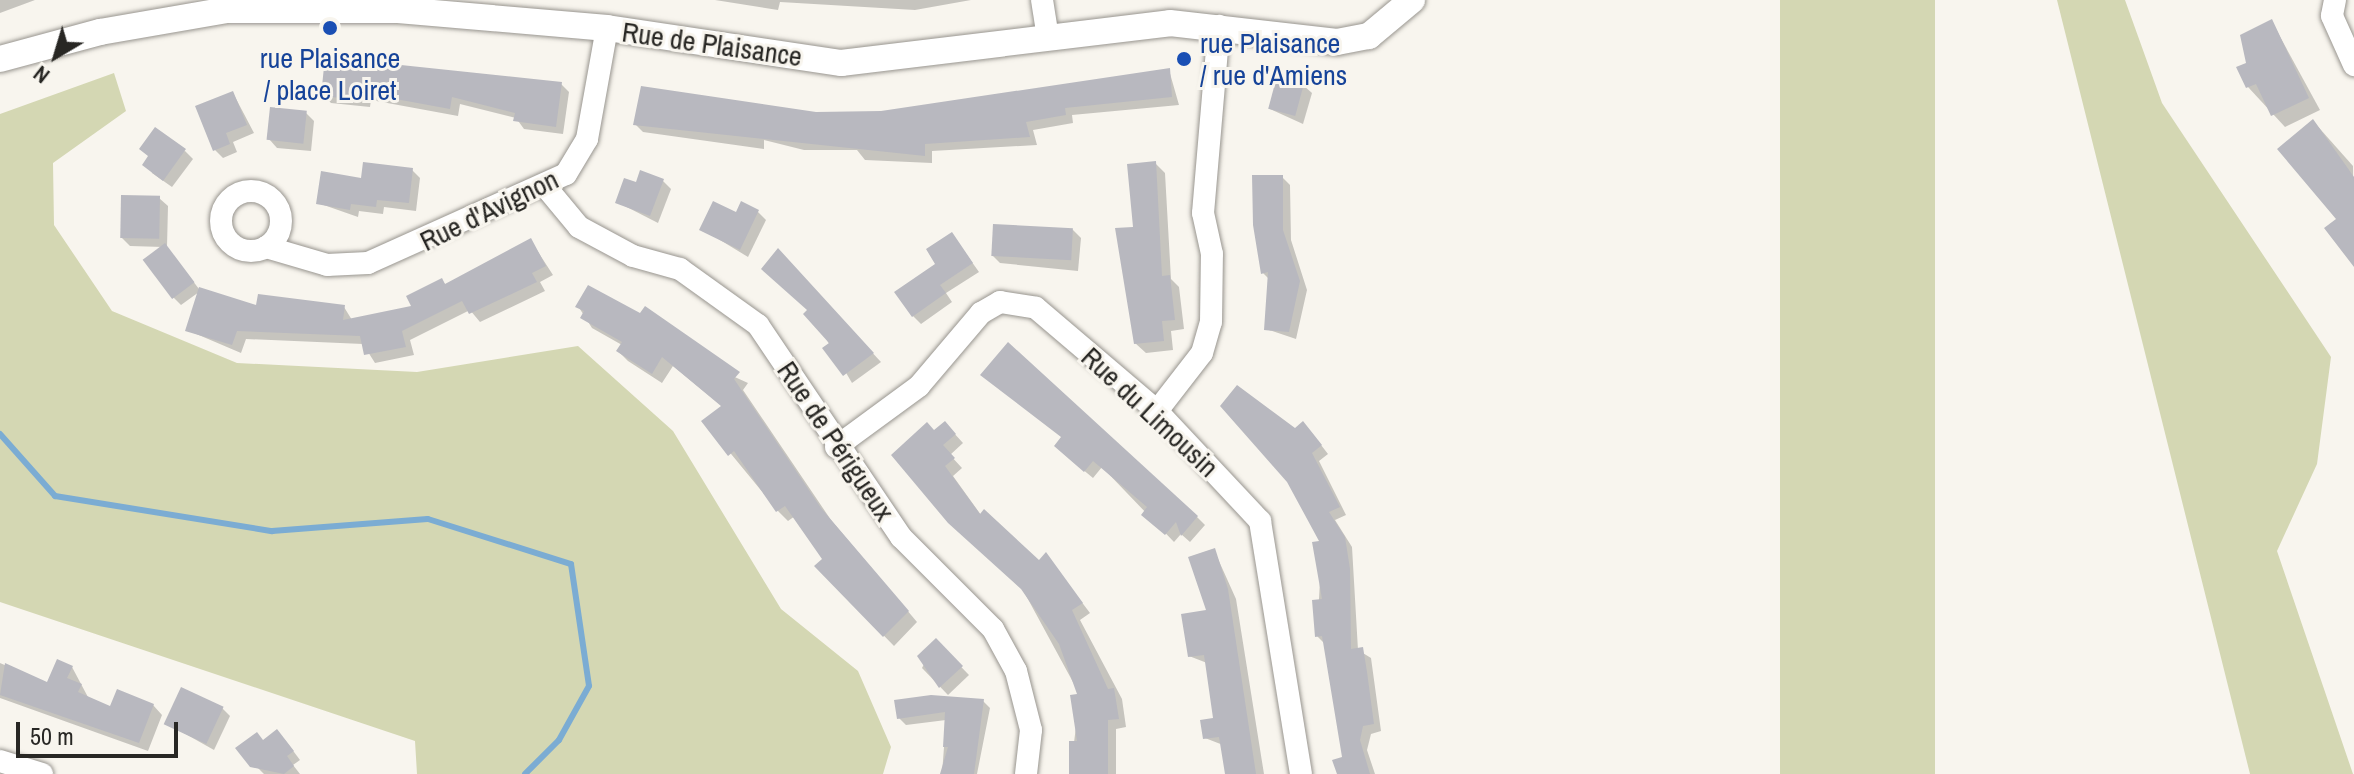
<!DOCTYPE html>
<html>
<head>
<meta charset="utf-8">
<style>
  body { margin:0 }
  #map { position:relative; width:2354px; height:774px; overflow:hidden; background:#f8f5ee; font-family:"Archivo Narrow",sans-serif }
  div>[style] { position:absolute }
  .green>* { inset:0; background:#d4d7b3; transform-origin:0 0 }
  .shadow>* { inset:0; background:#0003 }
  .stream>* { height:6px; margin:-3px; padding:0 3px; transform-origin:3px; border-radius:3px; background:#7bacd3 }
  .building>* { inset:0; background:#b8b8bf; transform-origin:0 0 }
  .roads { filter:drop-shadow(0 0 2px #98958f) drop-shadow(0 0 2px #98958f) }
  .minor>* { height:22px; margin:-11px; padding:0 11px; transform-origin:11px; border-radius:11px; background:#fff }
  .minor>.ring { margin:-11px; padding:0; box-sizing:content-box; background:none; border:22px solid #fff; border-radius:50% }
  .tertiary>* { height:26px; margin:-13px; padding:0 13px; transform-origin:13px; border-radius:13px; background:#fff }
  .dots>* { width:22px; height:22px; translate:-50% -50%; box-sizing:border-box; border:4px solid #f8f5ee; border-radius:50% }
  span { translate:-50% -50%; white-space:nowrap; text-align:center; line-height:1.15; -webkit-text-stroke:6px #f8f5ee; paint-order:stroke }
  .transit-label { font-size:28px; color:#164399 }
  .left { translate:0 -50%; text-align:left }
  .street-label { font-size:28px; color:#282724 }
  .north { position:absolute; left:16px; top:16px; width:80px; height:80px; -webkit-text-stroke:6px #f8f5ee; paint-order:stroke; rotate:218deg; font-size:22px; font-weight:700; line-height:32px; text-align:center; color:#282724 }
  .north::after { content:''; display:block; margin:auto; width:28px; height:36px; background:#282724; clip-path:polygon(50% 0,100% 100%,50% 72%,0 100%) }
  .scale { position:absolute; left:16px; top:722px; width:162px; height:36px; box-sizing:border-box; border:4px solid #282724; border-top:0; padding-left:10px; font-size:24px; line-height:28px; white-space:nowrap; color:#282724; -webkit-text-stroke:6px #f8f5ee; paint-order:stroke }
</style>
</head>
<body>
<div id="map">
  <div class="green">
    <i style="left:1780px;top:0;width:155px;height:795px"></i>
    <i style="clip-path:polygon(2057px 0,2125px 0,2162px 103px,2331px 357px,2317px 464px,2277px 551px,2353px 774px,2250px 774px)"></i>
    <i style="clip-path:polygon(114px 73px,126px 111px,53px 163px,54px 225px,112px 311px,237px 363px,417px 372px,578px 346px,673px 431px,781px 609px,858px 671px,891px 747px,883px 774px,417px 774px,415px 741px,0 602px,0 114px)"></i>
  </div>
  <div class="shadow">
    <i style="clip-path:polygon(0 0,35px 0,0 13px)"></i>
    <i style="clip-path:polygon(715px 0,971px 0,915px 10px,780px 2px,778px 10px)"></i>
    <i style="clip-path:polygon(2272px 22px,2320px 110px,2285px 127px,2248px 87px,2248px 64px)"></i>
    <i style="clip-path:polygon(327px 59px,561px 84px,569px 92px,563px 134px,524px 129px,516px 118px,460px 104px,458px 116px,371px 100px,370px 107px,331px 103px,323px 95px)"></i>
    <i style="clip-path:polygon(1169px 70px,1179px 105px,1072px 115px,1073px 123px,1033px 130px,1037px 145px,932px 151px,932px 163px,865px 160px,857px 150px,804px 150px,764px 140px,764px 149px,643px 132px,635px 124px,881px 113px)"></i>
    <i style="clip-path:polygon(1303px 85px,1312px 93px,1303px 124px,1270px 109px)"></i>
    <i style="clip-path:polygon(233px 93px,254px 133px,233px 142px,237px 152px,223px 158px,215px 150px)"></i>
    <i style="clip-path:polygon(306px 113px,314px 121px,311px 151px,277px 148px,269px 139px)"></i>
    <i style="clip-path:polygon(2313px 121px,2353px 166px,2354px 263px)"></i>
    <i style="clip-path:polygon(185px 151px,193px 159px,172px 187px,152px 173px,149px 157px)"></i>
    <i style="clip-path:polygon(1155px 163px,1165px 173px,1171px 279px,1179px 287px,1184px 329px,1171px 331px,1173px 350px,1146px 353px,1135px 343px,1135px 228px)"></i>
    <i style="clip-path:polygon(412px 170px,420px 178px,416px 211px,384px 207px,383px 214px,359px 211px,358px 217px,318px 203px,363px 180px)"></i>
    <i style="clip-path:polygon(1282px 177px,1290px 185px,1291px 240px,1307px 290px,1296px 339px,1266px 329px,1270px 280px,1263px 273px)"></i>
    <i style="clip-path:polygon(663px 181px,671px 189px,658px 223px,617px 202px,637px 185px)"></i>
    <i style="clip-path:polygon(159px 198px,168px 206px,167px 247px,199px 289px,258px 307px,344px 307px,352px 320px,414px 307px,442px 281px,447px 286px,531px 241px,553px 275px,540px 282px,545px 291px,480px 322px,470px 310px,410px 340px,414px 355px,375px 363px,363px 344px,246px 339px,241px 353px,187px 330px,199px 292px,181px 305px,173px 297px,163px 247px,130px 246px,122px 238px)"></i>
    <i style="clip-path:polygon(758px 212px,766px 220px,748px 257px,702px 229px)"></i>
    <i style="clip-path:polygon(1073px 230px,1081px 238px,1078px 271px,1000px 263px,992px 255px)"></i>
    <i style="clip-path:polygon(952px 234px,979px 272px,946px 293px,952px 302px,921px 324px,913px 316px)"></i>
    <i style="clip-path:polygon(785px 259px,881px 362px,852px 383px,810px 311px)"></i>
    <i style="clip-path:polygon(578px 306px,748px 383px,743px 390px,831px 520px,917px 622px,894px 646px,816px 566px,825px 559px,795px 516px,788px 521px,778px 511px,704px 421px,723px 407px,673px 366px,662px 383px,628px 361px,618px 351px,622px 345px,592px 328px)"></i>
    <i style="clip-path:polygon(1295px 430px,1311px 432px,1328px 454px,1319px 461px,1346px 515px,1335px 520px,1352px 547px,1358px 650px,1371px 658px,1381px 731px,1371px 734px,1367px 750px,1375px 774px,1339px 774px,1344px 758px,1326px 645px,1317px 636px,1322px 543px)"></i>
    <i style="clip-path:polygon(934px 432px,953px 432px,963px 443px,950px 455px,962px 468px,953px 476px,981px 515px,1039px 562px,1046px 555px,1090px 613px,1080px 620px,1122px 699px,1126px 727px,1116px 729px,1116px 774px,1070px 774px,1080px 695px,1023px 590px,960px 532px)"></i>
    <i style="clip-path:polygon(1063px 438px,1197px 517px,1205px 525px,1190px 542px,1181px 534px,1174px 542px,1102px 467px,1093px 478px,1064px 454px)"></i>
    <i style="clip-path:polygon(1214px 550px,1236px 599px,1264px 774px,1227px 774px,1223px 745px,1205px 738px,1216px 720px,1207px 663px,1189px 656px,1209px 612px)"></i>
    <i style="clip-path:polygon(936px 641px,969px 675px,948px 695px,922px 668px)"></i>
    <i style="clip-path:polygon(0 663px,48px 684px,72px 667px,89px 699px,111px 709px,153px 705px,162px 715px,148px 751px,0 698px)"></i>
    <i style="clip-path:polygon(983px 701px,990px 708px,977px 774px,942px 774px,946px 720px,906px 725px,899px 718px)"></i>
    <i style="clip-path:polygon(222px 708px,230px 716px,214px 750px,166px 723px)"></i>
    <i style="clip-path:polygon(285px 740px,300px 760px,293px 765px,300px 774px,264px 774px,238px 748px)"></i>
  </div>
  <div class="stream">
    <i style="left:0;top:434px;width:83px;rotate:48.4deg"></i>
    <i style="left:55px;top:496px;width:220px;rotate:9.2deg"></i>
    <i style="left:272px;top:531px;width:156px;rotate:-4.4deg"></i>
    <i style="left:428px;top:519px;width:150px;rotate:17.5deg"></i>
    <i style="left:571px;top:564px;width:123px;rotate:81.6deg"></i>
    <i style="left:589px;top:686px;width:62px;rotate:119.1deg"></i>
    <i style="left:559px;top:740px;width:48px;rotate:135deg"></i>
  </div>
  <div class="building">
    <i style="clip-path:polygon(2272px 19px,2309px 98px,2271px 116px,2256px 84px,2246px 88px,2236px 67px,2246px 63px,2240px 35px)"></i>
    <i style="clip-path:polygon(325px 57px,562px 82px,556px 127px,513px 121px,515px 113px,452px 97px,450px 109px,363px 93px,362px 100px,321px 96px)"></i>
    <i style="clip-path:polygon(1170px 68px,1172px 97px,1065px 108px,1066px 115px,1026px 122px,1030px 137px,925px 144px,925px 156px,633px 125px,641px 86px,816px 112px,881px 111px)"></i>
    <i style="left:1277px;top:76px;width:28px;height:34px;rotate:15deg"></i>
    <i style="clip-path:polygon(233px 91px,247px 125px,226px 133px,230px 144px,213px 151px,195px 106px)"></i>
    <i style="left:270px;top:107px;width:37px;height:33px;rotate:6deg"></i>
    <i style="clip-path:polygon(2313px 119px,2354px 177px,2354px 267px,2324px 228px,2336px 219px,2277px 149px)"></i>
    <i style="clip-path:polygon(155px 127px,186px 149px,163px 181px,142px 165px,148px 156px,139px 149px)"></i>
    <i style="clip-path:polygon(1156px 161px,1162px 276px,1170px 275px,1175px 320px,1162px 321px,1164px 341px,1134px 344px,1115px 228px,1133px 227px,1127px 164px)"></i>
    <i style="clip-path:polygon(363px 162px,413px 168px,409px 203px,377px 200px,376px 207px,351px 204px,350px 210px,316px 204px,321px 171px,361px 178px)"></i>
    <i style="clip-path:polygon(640px 170px,664px 179px,650px 216px,615px 203px,624px 178px,636px 182px)"></i>
    <i style="clip-path:polygon(1252px 175px,1283px 175px,1283px 230px,1300px 281px,1289px 332px,1264px 330px,1268px 272px,1261px 274px,1253px 225px)"></i>
    <i style="left:121px;top:195px;width:39px;height:43px;rotate:1deg"></i>
    <i style="clip-path:polygon(713px 201px,736px 212px,741px 201px,759px 210px,740px 250px,699px 230px)"></i>
    <i style="left:993px;top:224px;width:80px;height:32px;rotate:3deg"></i>
    <i style="clip-path:polygon(952px 232px,973px 263px,940px 285px,946px 293px,912px 317px,894px 292px,935px 264px,926px 249px)"></i>
    <i style="clip-path:polygon(531px 238px,546px 266px,532px 273px,537px 282px,469px 314px,462px 301px,402px 331px,406px 347px,364px 355px,360px 336px,237px 331px,232px 345px,185px 331px,199px 287px,256px 305px,258px 294px,345px 305px,343px 320px,411px 306px,406px 296px,442px 278px,445px 284px)"></i>
    <i style="left:165px;top:243px;width:49px;height:28px;rotate:53deg"></i>
    <i style="clip-path:polygon(778px 248px,874px 353px,843px 376px,822px 348px,829px 343px,803px 314px,807px 310px,761px 269px)"></i>
    <i style="clip-path:polygon(588px 285px,640px 313px,645px 306px,740px 372px,734px 379px,821px 508px,909px 611px,883px 637px,814px 566px,822px 559px,785px 506px,776px 512px,734px 451px,728px 456px,701px 421px,721px 406px,662px 357px,652px 374px,616px 351px,622px 342px,580px 318px,584px 311px,575px 307px)"></i>
    <i style="clip-path:polygon(1008px 342px,1198px 516px,1181px 536px,1176px 522px,1165px 535px,1141px 515px,1147px 507px,1093px 461px,1084px 472px,1054px 446px,1061px 437px,980px 375px)"></i>
    <i style="clip-path:polygon(1237px 385px,1295px 428px,1303px 421px,1322px 445px,1312px 453px,1340px 507px,1329px 512px,1345px 537px,1350px 569px,1351px 649px,1363px 647px,1367px 672px,1374px 724px,1363px 726px,1360px 740px,1370px 774px,1337px 774px,1332px 760px,1342px 757px,1322px 636px,1315px 637px,1312px 600px,1322px 599px,1312px 542px,1319px 541px,1287px 482px,1220px 406px)"></i>
    <i style="clip-path:polygon(945px 421px,956px 434px,943px 445px,955px 458px,945px 466px,980px 514px,984px 509px,1039px 560px,1046px 552px,1083px 603px,1072px 610px,1108px 689px,1114px 688px,1119px 719px,1108px 720px,1108px 774px,1069px 774px,1069px 741px,1077px 741px,1070px 695px,1077px 694px,1059px 644px,1021px 589px,948px 523px,891px 455px,927px 422px,934px 430px)"></i>
    <i style="clip-path:polygon(1215px 548px,1228px 589px,1256px 774px,1225px 774px,1219px 737px,1203px 739px,1200px 720px,1213px 718px,1204px 655px,1188px 657px,1181px 614px,1206px 610px,1188px 557px)"></i>
    <i style="clip-path:polygon(936px 638px,963px 666px,939px 688px,917px 656px)"></i>
    <i style="clip-path:polygon(57px 659px,73px 666px,67px 678px,82px 684px,78px 692px,110px 706px,117px 689px,154px 704px,139px 743px,0 695px,5px 663px,47px 682px)"></i>
    <i style="left:181px;top:687px;width:47px;height:41px;rotate:25deg"></i>
    <i style="clip-path:polygon(931px 695px,984px 699px,974px 774px,940px 774px,948px 747px,943px 747px,945px 712px,897px 719px,894px 700px)"></i>
    <i style="clip-path:polygon(277px 729px,294px 751px,287px 756px,294px 766px,284px 774px,250px 767px,235px 748px,257px 732px,263px 740px)"></i>
  </div>
  <div class="roads">
    <div class="minor">
      <i style="left:1042px;top:0;width:38px;rotate:81deg"></i>
      <i style="left:2335px;top:0;width:16px;rotate:101deg"></i>
      <i style="left:2332px;top:16px;width:54px;rotate:65.8deg"></i>
      <i style="left:545px;top:186px;width:53px;rotate:50.3deg"></i>
      <i style="left:579px;top:227px;width:61px;rotate:28.2deg"></i>
      <i style="left:633px;top:256px;width:49px;rotate:15.5deg"></i>
      <i style="left:680px;top:269px;width:96px;rotate:35.7deg"></i>
      <i style="left:758px;top:325px;width:256px;rotate:56deg"></i>
      <i style="left:901px;top:537px;width:130px;rotate:45deg"></i>
      <i style="left:993px;top:629px;width:48px;rotate:61.3deg"></i>
      <i style="left:1016px;top:671px;width:61px;rotate:75.7deg"></i>
      <i style="left:1031px;top:730px;width:44px;rotate:96.5deg"></i>
      <i class="ring" style="left:221px;top:191px;width:38px;height:38px"></i>
      <i style="left:266px;top:247px;width:64px;rotate:16.4deg"></i>
      <i style="left:327px;top:265px;width:41px;rotate:-2.8deg"></i>
      <i style="left:368px;top:263px;width:217px;rotate:-24.2deg"></i>
      <i style="left:566px;top:174px;width:41px;rotate:-59deg"></i>
      <i style="left:587px;top:139px;width:113px;rotate:-79.8deg"></i>
      <i style="left:1157px;top:411px;width:73px;rotate:-52.2deg"></i>
      <i style="left:1202px;top:353px;width:32px;rotate:-74deg"></i>
      <i style="left:1211px;top:322px;width:68px;rotate:-89.2deg"></i>
      <i style="left:1212px;top:254px;width:42px;rotate:-102.4deg"></i>
      <i style="left:1203px;top:213px;width:188px;rotate:-85.1deg"></i>
      <i style="left:836px;top:447px;width:103px;rotate:-36.3deg"></i>
      <i style="left:919px;top:386px;width:96px;rotate:-49.7deg"></i>
      <i style="left:981px;top:313px;width:22px;rotate:-30deg"></i>
      <i style="left:1000px;top:302px;width:36px;rotate:9deg"></i>
      <i style="left:1036px;top:308px;width:159px;rotate:40.4deg"></i>
      <i style="left:1157px;top:411px;width:151px;rotate:46.9deg"></i>
      <i style="left:1260px;top:521px;width:256px;rotate:80.8deg"></i>
      <i style="left:0;top:761px;width:44px;rotate:17.2deg"></i>
    </div>
    <div class="tertiary">
      <i style="left:0;top:59px;width:104px;rotate:-15.1deg"></i>
      <i style="left:100px;top:32px;width:129px;rotate:-9.8deg"></i>
      <i style="left:227px;top:10px;width:171px"></i>
      <i style="left:398px;top:10px;width:210px;rotate:4.9deg"></i>
      <i style="left:607px;top:28px;width:237px;rotate:8.5deg"></i>
      <i style="left:841px;top:63px;width:331px;rotate:-6.9deg"></i>
      <i style="left:1170px;top:23px;width:168px;rotate:6.5deg"></i>
      <i style="left:1337px;top:42px;width:33px;rotate:-11deg"></i>
      <i style="left:1369px;top:36px;width:56px;rotate:-39.9deg"></i>
    </div>
  </div>
  <div class="dots">
    <i style="left:330px;top:28px;background:#1a4fb4"></i>
    <i style="left:1184px;top:59px;background:#1a4fb4"></i>
  </div>
  <div class="transit-label">
    <span class="left" style="left:1200px;top:59px">rue Plaisance<br>/ rue d'Amiens</span>
    <span style="left:330px;top:74px">rue Plaisance<br>/ place Loiret</span>
  </div>
  <div class="street-label">
    <span style="left:712px;top:44px;rotate:8deg">Rue de Plaisance</span>
    <span style="left:489px;top:210px;rotate:-26deg">Rue d'Avignon</span>
    <span style="left:1150px;top:412px;rotate:43deg">Rue du Limousin</span>
    <span style="left:836px;top:441px;rotate:56deg">Rue de Périgueux</span>
  </div>
  <div class="north">N</div>
  <div class="scale">50 m</div>
</div>
</body>
</html>
